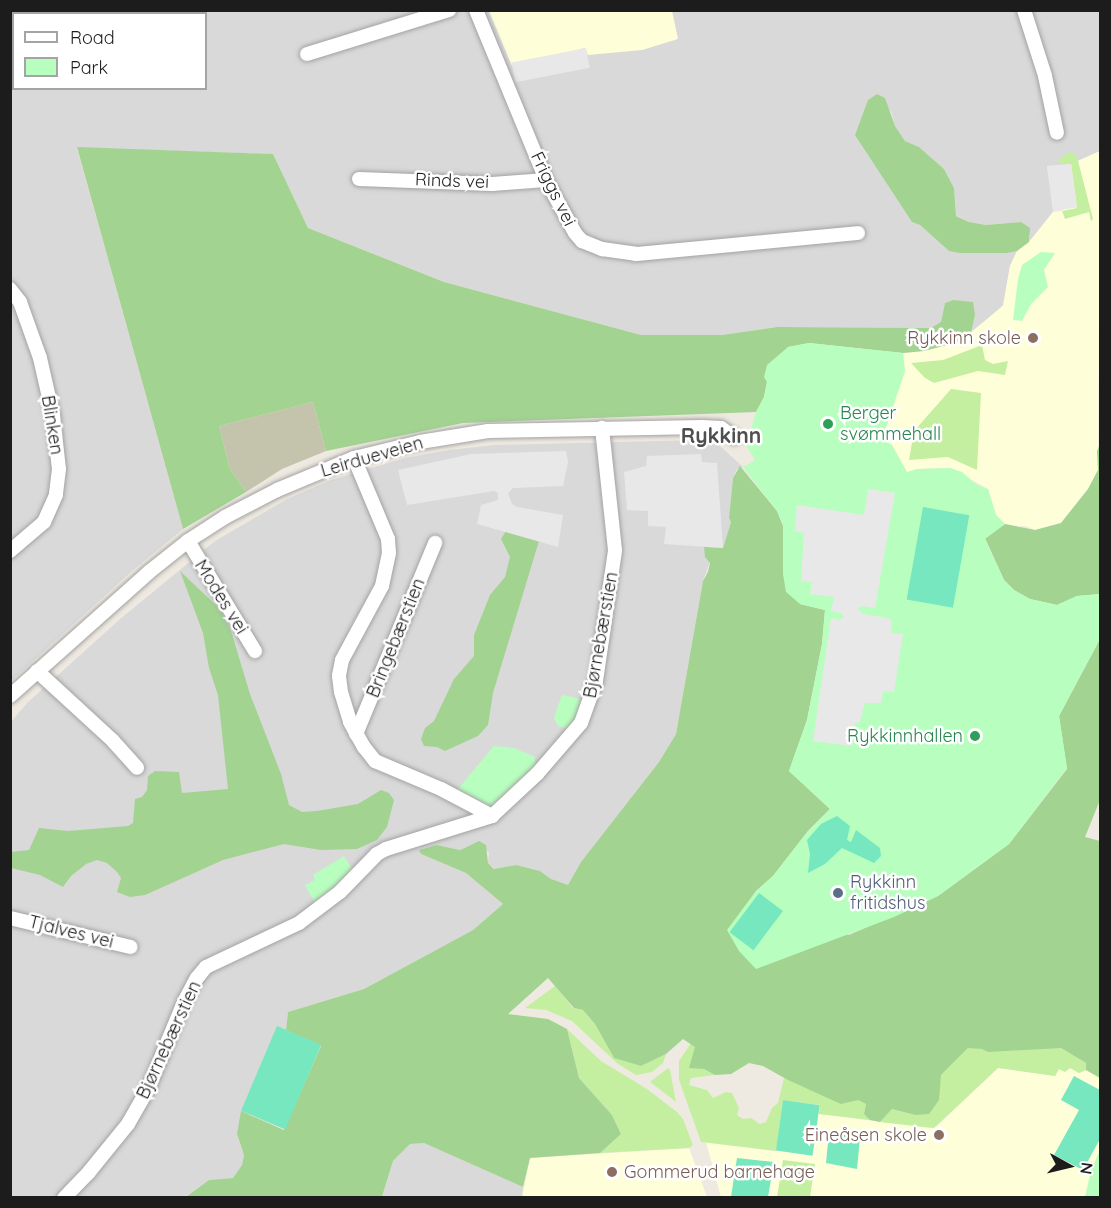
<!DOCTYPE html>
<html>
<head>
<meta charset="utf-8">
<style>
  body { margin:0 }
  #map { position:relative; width:1111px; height:1208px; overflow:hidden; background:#efeae1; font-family:Quicksand,sans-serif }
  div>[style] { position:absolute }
  .residential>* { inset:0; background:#dad9d9 }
  .education>* { inset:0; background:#feffd9 }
  .construction>* { inset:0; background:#c3c4ab }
  .grass>* { inset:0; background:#c5efa0 }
  .forest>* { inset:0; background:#a2d391 }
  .park>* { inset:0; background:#b8ffbf }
  .pitch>* { inset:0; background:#76e7be; transform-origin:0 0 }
  .parking>* { inset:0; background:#e8e8e8; transform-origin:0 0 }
  .roads { filter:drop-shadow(0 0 2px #a3a3a3) drop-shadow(0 0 2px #a3a3a3) }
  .minor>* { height:14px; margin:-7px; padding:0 7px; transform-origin:7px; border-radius:7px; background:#fff }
  .dots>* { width:16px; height:16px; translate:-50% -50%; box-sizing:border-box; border:3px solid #fff; border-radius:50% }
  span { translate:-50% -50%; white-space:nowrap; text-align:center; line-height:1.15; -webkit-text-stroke:5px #fff; paint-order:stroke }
  .street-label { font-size:18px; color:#1c1c1c }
  .education-label { font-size:18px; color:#785e54 }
  .right { translate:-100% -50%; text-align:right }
  .left { translate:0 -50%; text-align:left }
  .leisure-label { font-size:18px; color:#27864d }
  .service-label { font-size:18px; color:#4e5e75 }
  .quarter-label { font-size:21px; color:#4f4f4f; font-weight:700 }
  .frame { position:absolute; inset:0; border:12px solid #1c1c1c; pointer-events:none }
  .legend { position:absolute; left:12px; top:12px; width:195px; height:78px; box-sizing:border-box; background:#fff; border:2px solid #a4a4a4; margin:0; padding:8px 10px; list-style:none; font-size:18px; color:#1c1c1c }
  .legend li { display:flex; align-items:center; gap:12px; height:30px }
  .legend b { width:30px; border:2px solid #a4a4a4 }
  .north { position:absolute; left:1039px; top:1136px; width:60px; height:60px; -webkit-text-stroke:4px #fff; paint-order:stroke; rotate:98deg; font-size:16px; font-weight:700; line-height:24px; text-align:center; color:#1c1c1c }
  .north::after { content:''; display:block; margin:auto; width:21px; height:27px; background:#1c1c1c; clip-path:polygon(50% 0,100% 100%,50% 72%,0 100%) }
</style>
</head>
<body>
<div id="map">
  <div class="residential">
    <i style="clip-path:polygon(evenodd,11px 11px,1100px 11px,1100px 151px,1071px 164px,1047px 166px,1053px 212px,1029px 242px,1030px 236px,1022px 222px,986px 225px,969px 222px,956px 215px,954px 188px,944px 169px,919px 147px,905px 141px,895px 126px,891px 111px,868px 100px,861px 124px,912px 222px,920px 225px,949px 251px,959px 253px,1017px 251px,1010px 266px,1003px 305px,971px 333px,975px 315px,953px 300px,945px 303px,941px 323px,931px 328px,777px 327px,722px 335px,641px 335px,444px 282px,308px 228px,273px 154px,77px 148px,183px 529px,133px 570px,11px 681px,11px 11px,14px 14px,206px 14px,206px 88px,14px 88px,14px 14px)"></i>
    <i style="clip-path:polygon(703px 440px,720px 446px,743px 467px,737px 469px,733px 478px,729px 518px,731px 522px,723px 548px,710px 562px,703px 581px,676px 734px,659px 762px,581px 862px,568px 886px,551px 879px,540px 871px,516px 865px,495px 869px,488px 863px,489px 852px,470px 845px,460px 850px,437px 845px,421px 854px,466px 873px,503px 904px,473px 930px,364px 989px,288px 1012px,286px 1030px,238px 1138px,244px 1155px,242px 1165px,233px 1178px,209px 1180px,184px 1197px,11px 1198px,11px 722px,27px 703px,120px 619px,215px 541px,287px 499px,331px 480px,405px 458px,449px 450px,494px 445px)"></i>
    <i style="clip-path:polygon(424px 1143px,523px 1187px,522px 1197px,382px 1198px,393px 1161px,410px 1144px)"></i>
  </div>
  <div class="education">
    <i style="clip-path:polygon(489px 11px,672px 11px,678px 39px,642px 50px,588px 55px,585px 48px,512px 66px)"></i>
    <i style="clip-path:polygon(1100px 151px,1098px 470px,1088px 489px,1061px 523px,1035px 530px,1025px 526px,1014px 527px,1005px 524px,996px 515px,988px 489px,950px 468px,917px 469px,907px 473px,892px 445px,882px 439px,905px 371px,903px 353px,924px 351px,959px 342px,1003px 306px,1010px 266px,1017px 251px,1029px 242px,1053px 212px,1062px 211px,1071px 164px)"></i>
    <i style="clip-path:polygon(998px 1068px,1055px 1076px,1059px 1069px,1070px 1068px,1079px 1073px,1086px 1070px,1100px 1078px,1100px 1150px,1091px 1171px,1085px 1197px,721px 1197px,706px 1142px,776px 1151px,783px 1100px,820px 1114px,929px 1128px,937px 1126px)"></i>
    <i style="clip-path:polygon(689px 1148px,707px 1197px,522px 1198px,530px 1158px)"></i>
  </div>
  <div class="construction">
    <i style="clip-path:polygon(313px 402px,326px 451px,282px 469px,246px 492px,230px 469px,219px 426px)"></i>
  </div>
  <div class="grass">
    <i style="clip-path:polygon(1071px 151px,1077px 157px,1093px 219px,1091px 221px,1089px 212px,1065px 219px,1062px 211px,1077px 208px,1071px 164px,1060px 164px,1058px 160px)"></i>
    <i style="clip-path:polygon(982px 345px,985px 360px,993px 364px,1008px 361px,1005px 375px,978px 371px,934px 383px,925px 378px,911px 363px,943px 360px)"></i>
    <i style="clip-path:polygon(951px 389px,981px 393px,977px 470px,948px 457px,909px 460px,914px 431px)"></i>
    <i style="clip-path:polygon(555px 986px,573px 1008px,583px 1010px,595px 1024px,614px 1058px,641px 1066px,666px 1054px,663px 1063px,652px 1072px,636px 1075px,618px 1064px,572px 1021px,546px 1010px,525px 1008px)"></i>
    <i style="clip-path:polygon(567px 1029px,601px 1061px,647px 1089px,677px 1112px,683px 1119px,693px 1145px,689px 1148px,600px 1153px,621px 1134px,612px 1115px,579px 1078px)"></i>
    <i style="clip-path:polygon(691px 1043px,695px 1047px,704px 1069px,715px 1075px,691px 1078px,689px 1085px,707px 1090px,713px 1098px,726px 1092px,732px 1093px,739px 1108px,737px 1115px,743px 1119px,751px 1118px,760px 1124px,766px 1122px,772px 1108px,778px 1103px,784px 1078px,848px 1100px,858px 1100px,866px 1104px,864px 1114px,870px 1120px,819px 1114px,820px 1105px,783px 1100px,776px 1151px,701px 1142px,679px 1080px,679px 1061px)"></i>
    <i style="clip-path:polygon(968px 1048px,1061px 1048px,1086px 1063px,1086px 1070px,1079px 1073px,1070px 1068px,1065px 1072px,1059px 1069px,1055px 1076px,998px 1068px,934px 1128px,880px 1122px,892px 1109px,915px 1115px,940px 1082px,941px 1075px)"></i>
    <i style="clip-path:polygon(668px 1068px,670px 1070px,676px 1102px,650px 1082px)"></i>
    <i style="clip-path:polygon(783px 1160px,815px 1164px,810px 1197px,777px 1197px)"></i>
  </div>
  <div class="forest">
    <i style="clip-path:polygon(877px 94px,885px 98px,895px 126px,905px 141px,919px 147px,944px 169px,954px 188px,956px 216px,969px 222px,986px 225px,1021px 222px,1030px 228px,1029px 242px,1017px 251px,1007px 253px,959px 253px,949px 251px,920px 225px,912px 222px,855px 135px,868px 100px)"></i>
    <i style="clip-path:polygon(77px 147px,273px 154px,308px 228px,444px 282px,641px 335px,722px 335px,777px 327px,931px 328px,941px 322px,945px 303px,953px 300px,973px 302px,975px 315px,971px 333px,959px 342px,924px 351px,903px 353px,809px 343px,788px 347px,767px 382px,764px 397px,756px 412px,463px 423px,326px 451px,313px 402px,219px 426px,230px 469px,246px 492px,183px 529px)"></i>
    <i style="clip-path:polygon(1100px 444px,1100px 594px,1077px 596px,1057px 605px,1030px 599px,1014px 590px,1004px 580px,985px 538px,1005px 524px,1035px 530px,1061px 523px,1088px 489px,1098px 470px,1097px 451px)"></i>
    <i style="clip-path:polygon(740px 466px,777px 511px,783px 526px,785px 547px,800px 604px,825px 610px,822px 644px,807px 720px,789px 771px,830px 809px,808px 831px,773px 876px,756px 891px,849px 935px,938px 896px,1009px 844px,1067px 769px,1059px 716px,1100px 639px,1100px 800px,1085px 837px,1100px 841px,1100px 1078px,1086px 1070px,1086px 1063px,1061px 1048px,988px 1052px,982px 1049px,968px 1048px,941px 1075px,939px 1100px,929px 1114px,915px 1115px,892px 1109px,880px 1122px,870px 1120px,864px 1114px,866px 1104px,858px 1100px,841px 1104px,788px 1080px,763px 1066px,749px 1063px,731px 1074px,715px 1075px,704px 1069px,689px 1068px,695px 1047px,683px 1039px,666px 1054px,641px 1066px,614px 1058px,595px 1024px,583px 1010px,574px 1008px,548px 978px,508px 1014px,548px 1019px,567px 1029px,579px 1078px,612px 1115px,621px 1134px,600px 1153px,530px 1158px,523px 1187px,424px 1143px,410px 1144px,393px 1161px,382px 1197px,184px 1198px,209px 1180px,233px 1178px,242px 1165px,244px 1155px,237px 1134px,241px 1111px,284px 1130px,321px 1046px,286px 1030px,288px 1012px,364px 989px,473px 930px,503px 904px,466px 873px,421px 854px,419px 850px,437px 845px,460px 850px,479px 841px,486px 845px,488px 863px,494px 869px,516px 865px,540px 871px,551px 879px,568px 885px,581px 862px,659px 762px,676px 734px,703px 581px,708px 572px,710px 563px,705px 557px,704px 547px,723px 548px,731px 522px,729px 518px,733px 478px)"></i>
    <i style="clip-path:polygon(506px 531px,539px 541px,493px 693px,488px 725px,478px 736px,445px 751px,437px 747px,424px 746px,421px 739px,425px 728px,434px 721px,454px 679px,474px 656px,474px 635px,490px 595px,505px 577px,510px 557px,501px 539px)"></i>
    <i style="clip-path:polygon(180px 571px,220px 609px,231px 631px,250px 694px,281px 774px,289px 805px,302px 812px,317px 811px,358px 804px,381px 790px,389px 793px,394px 800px,387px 827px,377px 840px,357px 849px,321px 850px,284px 844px,223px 860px,145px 895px,130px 897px,117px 892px,121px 878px,117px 872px,107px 863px,97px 860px,86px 864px,71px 876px,63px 887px,40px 875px,11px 868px,11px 852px,29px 850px,39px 828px,68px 831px,128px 826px,133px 823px,135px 799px,142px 797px,147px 790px,148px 776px,155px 771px,179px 772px,182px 793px,228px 789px,218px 695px,209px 668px,203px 633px)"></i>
  </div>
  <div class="park">
    <i style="clip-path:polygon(1041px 252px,1055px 253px,1044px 270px,1048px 287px,1031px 304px,1022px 321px,1013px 320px,1018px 279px,1022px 265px)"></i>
    <i style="clip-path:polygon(809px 343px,903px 353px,905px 371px,882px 439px,892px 445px,907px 472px,917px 469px,950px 468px,962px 472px,977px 485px,988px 489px,996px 515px,1005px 524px,985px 539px,1004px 580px,1014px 590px,1030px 599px,1057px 605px,1077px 596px,1100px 594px,1100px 639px,1059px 716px,1067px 768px,1009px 844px,938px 896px,894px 917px,756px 969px,739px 951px,727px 930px,756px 891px,773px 876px,808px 831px,830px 809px,789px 771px,807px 720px,822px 644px,825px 610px,800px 604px,786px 592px,783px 574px,783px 525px,777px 511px,743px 467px,755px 460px,746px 446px,756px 412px,764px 397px,767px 382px,764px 377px,767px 365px,788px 347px)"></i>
    <i style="clip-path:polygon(562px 695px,585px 700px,569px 729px,558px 726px,554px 718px)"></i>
    <i style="clip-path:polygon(494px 746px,514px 748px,535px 757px,535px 769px,500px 802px,489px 808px,458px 789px)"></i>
    <i style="clip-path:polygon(344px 856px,352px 869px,316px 905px,305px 885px,315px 880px,313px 875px)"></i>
    <i style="clip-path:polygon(1100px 1150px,1100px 1197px,1085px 1197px,1091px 1171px)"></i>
  </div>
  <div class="pitch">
    <i style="left:923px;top:507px;width:47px;height:94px;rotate:10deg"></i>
    <i style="clip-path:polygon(837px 816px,850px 826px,847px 840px,851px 842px,856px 830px,880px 848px,881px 856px,874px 863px,842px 848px,825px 864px,808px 873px,810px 854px,807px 840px,821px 824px)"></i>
    <i style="left:759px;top:893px;width:30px;height:49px;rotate:37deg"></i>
    <i style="left:277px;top:1026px;width:48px;height:92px;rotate:23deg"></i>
    <i style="clip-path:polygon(1074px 1076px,1100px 1090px,1100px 1139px,1083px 1170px,1054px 1155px,1079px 1110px,1061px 1100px)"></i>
    <i style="left:783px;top:1100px;width:37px;height:51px;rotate:8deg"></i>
    <i style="clip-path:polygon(829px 1131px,860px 1137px,857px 1169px,826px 1163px)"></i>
    <i style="clip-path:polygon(737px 1158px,774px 1162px,768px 1197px,731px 1197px)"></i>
  </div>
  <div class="parking">
    <i style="left:586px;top:48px;width:20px;height:76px;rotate:79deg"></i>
    <i style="left:1071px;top:164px;width:44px;height:24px;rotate:82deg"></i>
    <i style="clip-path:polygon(566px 451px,568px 462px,563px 486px,513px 488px,508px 493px,512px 504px,517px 507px,563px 515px,558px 547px,477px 524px,481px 505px,498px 500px,498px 493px,494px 491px,407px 505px,398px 470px,471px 454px)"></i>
    <i style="clip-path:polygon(701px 454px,702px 462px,717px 463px,723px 548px,664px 544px,666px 527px,648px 526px,648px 511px,627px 510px,624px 472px,646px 466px,647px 456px)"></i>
    <i style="clip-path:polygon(868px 489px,895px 493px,875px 608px,861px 606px,858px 609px,864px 614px,888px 618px,892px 621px,891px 633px,903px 634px,894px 692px,883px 691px,881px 703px,865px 703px,860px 722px,855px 723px,852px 746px,813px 741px,831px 618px,840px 620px,844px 617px,841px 613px,831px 611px,834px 597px,810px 594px,812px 582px,801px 581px,804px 533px,795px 531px,797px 505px,864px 515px)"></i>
  </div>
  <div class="roads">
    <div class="minor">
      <i style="left:476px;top:10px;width:184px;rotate:67.6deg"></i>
      <i style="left:546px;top:180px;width:60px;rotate:61.3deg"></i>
      <i style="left:575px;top:233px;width:11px;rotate:49deg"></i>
      <i style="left:582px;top:241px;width:22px;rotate:22deg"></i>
      <i style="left:602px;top:249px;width:34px;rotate:8deg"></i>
      <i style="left:636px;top:254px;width:223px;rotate:-5.4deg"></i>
      <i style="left:1024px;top:10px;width:69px;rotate:72.3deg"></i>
      <i style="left:1045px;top:76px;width:58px;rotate:78.1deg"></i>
      <i style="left:307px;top:54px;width:149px;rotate:-17.2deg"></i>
      <i style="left:359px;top:179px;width:133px;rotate:2.2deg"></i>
      <i style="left:492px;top:184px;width:54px;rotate:-4.2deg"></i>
      <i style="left:10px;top:289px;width:16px;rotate:52deg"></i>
      <i style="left:20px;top:302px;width:59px;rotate:70.3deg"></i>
      <i style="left:40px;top:358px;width:58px;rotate:77.2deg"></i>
      <i style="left:53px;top:415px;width:54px;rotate:83.7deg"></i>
      <i style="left:59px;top:469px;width:26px;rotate:97deg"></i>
      <i style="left:56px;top:495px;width:30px;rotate:114deg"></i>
      <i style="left:44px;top:522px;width:45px;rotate:139.5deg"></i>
      <i style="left:354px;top:458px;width:88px;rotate:67.2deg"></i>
      <i style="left:388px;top:539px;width:14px;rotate:86deg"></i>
      <i style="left:389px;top:553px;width:34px;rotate:102deg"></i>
      <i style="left:382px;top:586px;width:84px;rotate:118.4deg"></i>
      <i style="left:342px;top:660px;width:16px;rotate:101deg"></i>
      <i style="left:339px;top:676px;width:16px;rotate:83deg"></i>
      <i style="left:341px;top:692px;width:31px;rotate:73deg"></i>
      <i style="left:350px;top:722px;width:29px;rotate:61deg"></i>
      <i style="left:364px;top:747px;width:18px;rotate:52deg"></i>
      <i style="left:375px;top:761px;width:72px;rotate:23deg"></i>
      <i style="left:441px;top:789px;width:58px;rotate:27.9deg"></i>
      <i style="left:188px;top:541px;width:129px;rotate:58.7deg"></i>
      <i style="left:37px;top:671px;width:103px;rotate:42.6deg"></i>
      <i style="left:113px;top:741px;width:36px;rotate:48deg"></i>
      <i style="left:10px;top:696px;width:186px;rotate:-41.7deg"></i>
      <i style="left:149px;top:572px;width:50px;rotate:-38.5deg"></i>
      <i style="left:188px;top:541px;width:44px;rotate:-33deg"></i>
      <i style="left:225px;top:517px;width:59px;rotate:-27.4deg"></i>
      <i style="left:277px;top:490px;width:83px;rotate:-22.6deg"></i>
      <i style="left:354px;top:458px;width:68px;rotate:-13.6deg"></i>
      <i style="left:420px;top:442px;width:69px;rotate:-9.2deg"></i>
      <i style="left:488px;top:431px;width:214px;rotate:-1.1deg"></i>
      <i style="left:702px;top:427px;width:19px;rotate:3deg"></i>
      <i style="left:721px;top:428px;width:16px;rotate:35deg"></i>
      <i style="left:356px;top:734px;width:207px;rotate:-67.5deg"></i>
      <i style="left:10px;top:918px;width:124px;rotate:13.5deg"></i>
      <i style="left:64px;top:1198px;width:36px;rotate:-46deg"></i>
      <i style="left:89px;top:1172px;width:62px;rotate:-50.9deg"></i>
      <i style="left:128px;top:1124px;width:40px;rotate:-60.3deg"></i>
      <i style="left:148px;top:1089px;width:94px;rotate:-67.5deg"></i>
      <i style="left:184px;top:1002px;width:27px;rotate:-62deg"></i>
      <i style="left:197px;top:978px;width:14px;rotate:-51deg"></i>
      <i style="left:206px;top:967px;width:103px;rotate:-25.3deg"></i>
      <i style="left:299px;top:923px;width:51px;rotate:-37.1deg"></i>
      <i style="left:340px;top:892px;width:53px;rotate:-45.8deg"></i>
      <i style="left:377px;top:854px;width:10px;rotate:-29deg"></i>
      <i style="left:386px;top:849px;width:111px;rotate:-17.3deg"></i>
      <i style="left:492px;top:816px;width:62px;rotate:-43deg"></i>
      <i style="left:537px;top:774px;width:67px;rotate:-49.2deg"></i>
      <i style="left:581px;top:723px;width:45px;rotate:-70.3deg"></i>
      <i style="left:596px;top:681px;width:132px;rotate:-81.7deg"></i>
      <i style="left:615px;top:550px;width:123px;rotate:-96.1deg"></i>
    </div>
  </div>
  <div class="dots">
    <i style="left:1033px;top:338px;background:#8d6e63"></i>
    <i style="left:828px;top:424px;background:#2e9e5b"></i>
    <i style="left:975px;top:736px;background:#2e9e5b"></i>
    <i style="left:838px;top:893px;background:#5c6f8a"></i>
    <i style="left:939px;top:1135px;background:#8d6e63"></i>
    <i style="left:612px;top:1172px;background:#8d6e63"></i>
  </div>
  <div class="street-label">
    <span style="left:452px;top:181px;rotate:2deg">Rinds vei</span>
    <span style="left:553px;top:189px;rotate:64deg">Friggs vei</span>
    <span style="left:52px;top:425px;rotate:81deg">Blinken</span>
    <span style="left:372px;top:457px;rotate:-16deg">Leirdueveien</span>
    <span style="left:221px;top:597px;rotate:58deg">Modes vei</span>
    <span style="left:601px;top:635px;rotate:-80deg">Bjørnebærstien</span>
    <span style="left:396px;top:638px;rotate:-68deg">Bringebærstien</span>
    <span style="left:71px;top:932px;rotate:14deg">Tjalves vei</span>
    <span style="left:169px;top:1040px;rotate:-65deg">Bjørnebærstien</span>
  </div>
  <div class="education-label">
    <span class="right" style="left:1021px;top:338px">Rykkinn skole</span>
    <span class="right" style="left:927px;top:1135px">Eineåsen skole</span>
    <span class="left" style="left:624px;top:1172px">Gommerud barnehage</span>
  </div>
  <div class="leisure-label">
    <span class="left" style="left:840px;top:424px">Berger<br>svømmehall</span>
    <span class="right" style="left:963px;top:736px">Rykkinnhallen</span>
  </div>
  <div class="service-label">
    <span class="left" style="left:850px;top:893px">Rykkinn<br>fritidshus</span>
  </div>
  <div class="quarter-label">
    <span style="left:721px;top:435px">Rykkinn</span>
  </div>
  <div class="frame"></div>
  <ul class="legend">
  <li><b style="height:8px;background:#fff"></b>Road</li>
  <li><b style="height:16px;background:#b8ffbf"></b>Park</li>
  </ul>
  <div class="north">N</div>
</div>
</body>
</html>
